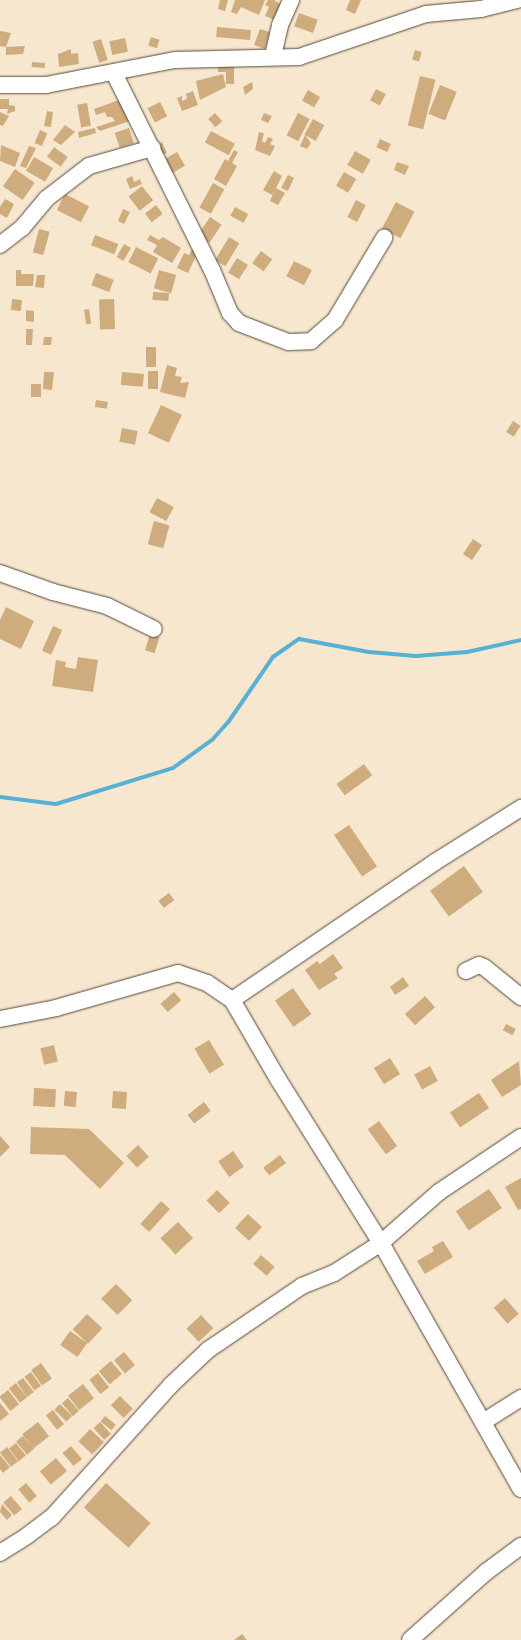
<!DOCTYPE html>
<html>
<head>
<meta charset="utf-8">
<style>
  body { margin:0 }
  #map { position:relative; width:521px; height:1640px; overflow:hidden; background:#f7e7cf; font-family:Itim,sans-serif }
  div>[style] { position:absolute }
  .stream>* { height:4px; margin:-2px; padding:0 2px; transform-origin:2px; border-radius:2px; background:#57b1d5 }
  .building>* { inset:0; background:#cfac7e; transform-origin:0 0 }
  .roads { filter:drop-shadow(0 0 1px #574639) drop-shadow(0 0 1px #574639) }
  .minor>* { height:16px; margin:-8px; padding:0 8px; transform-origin:8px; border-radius:8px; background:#fff }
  span { translate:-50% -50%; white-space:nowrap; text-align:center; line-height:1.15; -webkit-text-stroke:4px #fcf5e5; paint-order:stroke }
</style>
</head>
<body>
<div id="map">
  <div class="stream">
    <i style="left:0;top:797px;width:56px;rotate:7.1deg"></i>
    <i style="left:56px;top:804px;width:122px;rotate:-17.1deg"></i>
    <i style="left:173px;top:768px;width:48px;rotate:-35.7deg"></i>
    <i style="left:212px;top:740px;width:25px;rotate:-48deg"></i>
    <i style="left:229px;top:721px;width:78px;rotate:-55.5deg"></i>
    <i style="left:273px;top:657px;width:32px;rotate:-35deg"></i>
    <i style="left:299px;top:639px;width:71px;rotate:10.5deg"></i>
    <i style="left:369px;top:652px;width:47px;rotate:4.9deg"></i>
    <i style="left:416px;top:656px;width:51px;rotate:-4.5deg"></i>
    <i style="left:467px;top:652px;width:55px;rotate:-12.5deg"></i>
  </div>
  <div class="building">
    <i style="clip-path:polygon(220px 0,228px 0,225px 11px,218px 9px)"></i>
    <i style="clip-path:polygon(235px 0,265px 0,259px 15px,241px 7px,237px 14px,231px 12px)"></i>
    <i style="clip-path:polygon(268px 0,274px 0,282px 5px,275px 20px,265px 16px,269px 7px,265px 5px)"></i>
    <i style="clip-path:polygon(350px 0,361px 0,355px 14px,346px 10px)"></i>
    <i style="left:299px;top:13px;width:20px;height:14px;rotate:20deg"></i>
    <i style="left:217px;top:27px;width:34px;height:10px;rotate:5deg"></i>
    <i style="clip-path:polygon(260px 29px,270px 32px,265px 49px,254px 45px)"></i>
    <i style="clip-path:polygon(0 31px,11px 33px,6px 47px,25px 46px,23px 54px,6px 55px,6px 47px,0 46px)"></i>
    <i style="left:151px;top:37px;width:9px;height:9px;rotate:18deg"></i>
    <i style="left:125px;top:38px;width:14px;height:16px;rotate:78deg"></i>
    <i style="left:101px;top:39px;width:22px;height:9px;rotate:72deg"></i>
    <i style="clip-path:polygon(71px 49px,71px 54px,78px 53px,79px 64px,59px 67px,58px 54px)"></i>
    <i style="left:415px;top:50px;width:7px;height:10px;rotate:16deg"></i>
    <i style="left:32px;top:62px;width:13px;height:5px;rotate:4deg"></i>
    <i style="clip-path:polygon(218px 66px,234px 66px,234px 84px,226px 84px,226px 72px,218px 72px)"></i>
    <i style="clip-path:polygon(223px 74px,226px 87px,200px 100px,196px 81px)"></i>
    <i style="left:420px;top:76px;width:16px;height:51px;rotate:14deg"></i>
    <i style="clip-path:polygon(252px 82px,253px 89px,245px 95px,243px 87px)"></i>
    <i style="left:440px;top:85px;width:18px;height:31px;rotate:22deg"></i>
    <i style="left:376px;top:89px;width:11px;height:13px;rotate:27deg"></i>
    <i style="left:308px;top:90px;width:14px;height:12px;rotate:30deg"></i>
    <i style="clip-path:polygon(193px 91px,198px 105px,182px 111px,177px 98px,182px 96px,182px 101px,187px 99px,186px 94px)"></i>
    <i style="clip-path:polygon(0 99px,9px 99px,9px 105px,15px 106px,15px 111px,7px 114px,8px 109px,0 109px)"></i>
    <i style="clip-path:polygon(122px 99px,130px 121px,100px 131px,96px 127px,115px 121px,112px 117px,107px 117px,105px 112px,96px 115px,94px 109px)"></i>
    <i style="left:160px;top:102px;width:16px;height:14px;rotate:63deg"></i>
    <i style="left:87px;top:103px;width:23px;height:10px;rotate:80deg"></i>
    <i style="clip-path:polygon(47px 111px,53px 112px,51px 127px,44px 126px)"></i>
    <i style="clip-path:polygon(0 112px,9px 116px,3px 126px,0 125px)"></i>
    <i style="left:215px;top:113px;width:11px;height:9px;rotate:49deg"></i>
    <i style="clip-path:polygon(264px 113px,272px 116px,268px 123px,261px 120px)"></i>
    <i style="left:298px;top:113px;width:13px;height:25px;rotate:27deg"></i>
    <i style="left:313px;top:119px;width:13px;height:18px;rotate:29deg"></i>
    <i style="clip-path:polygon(65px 125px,75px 132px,61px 145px,53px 140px)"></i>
    <i style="clip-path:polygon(95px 128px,96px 133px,79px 138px,78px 132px)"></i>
    <i style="left:129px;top:128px;width:16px;height:15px;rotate:72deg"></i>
    <i style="left:40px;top:130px;width:8px;height:14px;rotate:23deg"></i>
    <i style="left:211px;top:131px;width:27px;height:13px;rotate:28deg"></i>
    <i style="clip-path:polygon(259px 132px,264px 133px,262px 141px,265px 143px,268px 137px,273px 139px,270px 144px,275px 146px,270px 156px,255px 150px)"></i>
    <i style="clip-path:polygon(305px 135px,311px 143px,307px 149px,300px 146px)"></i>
    <i style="left:380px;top:139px;width:12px;height:9px;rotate:24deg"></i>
    <i style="clip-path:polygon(162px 142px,167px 153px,162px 155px,157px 145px)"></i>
    <i style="clip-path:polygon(1px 145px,20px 153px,15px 167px,0 161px)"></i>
    <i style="clip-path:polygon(29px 146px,36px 148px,26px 168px,20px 166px)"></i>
    <i style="left:54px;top:147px;width:17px;height:12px;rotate:36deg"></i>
    <i style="clip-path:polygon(234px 150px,238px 152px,232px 163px,237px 166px,226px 186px,214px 179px,225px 159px,228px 161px)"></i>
    <i style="left:355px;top:151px;width:18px;height:16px;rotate:29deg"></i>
    <i style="left:177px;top:152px;width:16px;height:18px;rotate:60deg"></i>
    <i style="left:34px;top:157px;width:22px;height:16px;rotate:30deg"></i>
    <i style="clip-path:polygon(397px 162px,409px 166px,405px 175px,394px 170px)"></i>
    <i style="left:15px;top:169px;width:24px;height:21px;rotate:35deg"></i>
    <i style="clip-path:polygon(274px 171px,282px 176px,276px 188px,285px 193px,278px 205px,270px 201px,274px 191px,272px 195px,263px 190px)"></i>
    <i style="left:344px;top:172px;width:14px;height:16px;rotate:30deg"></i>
    <i style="clip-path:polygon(288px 175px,294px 178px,288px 191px,281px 188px)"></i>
    <i style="clip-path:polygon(132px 176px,134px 182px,140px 179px,142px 184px,130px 189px,126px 179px)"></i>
    <i style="left:213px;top:183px;width:13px;height:28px;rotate:29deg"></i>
    <i style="left:142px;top:186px;width:18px;height:17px;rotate:52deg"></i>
    <i style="left:65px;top:194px;width:27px;height:18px;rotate:27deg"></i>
    <i style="clip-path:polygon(5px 199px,14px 204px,7px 218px,0 214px,0 207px)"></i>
    <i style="left:356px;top:200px;width:11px;height:19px;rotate:27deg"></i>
    <i style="left:396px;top:202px;width:21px;height:30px;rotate:28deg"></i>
    <i style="left:156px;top:205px;width:11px;height:14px;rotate:52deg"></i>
    <i style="left:235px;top:207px;width:15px;height:10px;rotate:28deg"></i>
    <i style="clip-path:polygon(123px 209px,130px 212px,124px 224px,118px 221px)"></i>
    <i style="left:210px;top:217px;width:14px;height:22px;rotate:34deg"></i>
    <i style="left:39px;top:229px;width:11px;height:24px;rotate:15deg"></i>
    <i style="left:95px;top:235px;width:25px;height:11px;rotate:21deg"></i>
    <i style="clip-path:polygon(150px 235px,159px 240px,163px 237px,181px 248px,172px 263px,153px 252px,157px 245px,147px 240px)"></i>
    <i style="left:229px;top:237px;width:12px;height:27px;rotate:31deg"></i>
    <i style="left:124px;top:244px;width:8px;height:15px;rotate:30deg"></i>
    <i style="left:136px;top:247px;width:25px;height:17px;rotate:27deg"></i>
    <i style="clip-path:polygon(192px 249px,198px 252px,188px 273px,177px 268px,184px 253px,189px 255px)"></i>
    <i style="left:261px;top:251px;width:14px;height:15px;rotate:36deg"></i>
    <i style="left:237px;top:258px;width:13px;height:17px;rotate:32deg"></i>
    <i style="left:294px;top:261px;width:20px;height:17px;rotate:27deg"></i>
    <i style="clip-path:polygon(16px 270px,21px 270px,21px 274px,34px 274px,33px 286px,16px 286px)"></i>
    <i style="left:159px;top:270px;width:18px;height:19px;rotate:16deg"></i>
    <i style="left:96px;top:273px;width:19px;height:13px;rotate:21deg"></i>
    <i style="clip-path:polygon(37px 275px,45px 275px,44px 288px,35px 287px)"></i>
    <i style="left:153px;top:292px;width:16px;height:8px;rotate:4deg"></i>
    <i style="left:12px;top:299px;width:10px;height:11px;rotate:6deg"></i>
    <i style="left:114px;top:299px;width:30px;height:15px;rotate:88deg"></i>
    <i style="left:89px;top:309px;width:15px;height:5px;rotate:82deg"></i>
    <i style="clip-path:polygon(26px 310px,34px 311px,34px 322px,26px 321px)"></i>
    <i style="clip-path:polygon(26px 329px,33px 329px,32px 345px,26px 345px)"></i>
    <i style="clip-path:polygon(44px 337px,52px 337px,51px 345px,43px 345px)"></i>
    <i style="left:146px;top:347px;width:10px;height:20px"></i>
    <i style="clip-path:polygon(167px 365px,177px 368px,175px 376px,182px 377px,180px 383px,189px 382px,185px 398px,160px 392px)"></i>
    <i style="left:148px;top:371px;width:10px;height:18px"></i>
    <i style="clip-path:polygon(44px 372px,54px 372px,52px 390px,43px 389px)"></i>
    <i style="left:122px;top:372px;width:22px;height:13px;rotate:5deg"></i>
    <i style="left:31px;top:384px;width:10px;height:13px"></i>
    <i style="left:96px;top:400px;width:12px;height:7px;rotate:9deg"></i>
    <i style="left:161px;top:405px;width:23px;height:31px;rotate:25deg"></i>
    <i style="left:513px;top:421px;width:9px;height:13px;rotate:32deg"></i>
    <i style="left:122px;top:428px;width:16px;height:14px;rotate:11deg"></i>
    <i style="left:157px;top:498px;width:19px;height:16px;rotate:28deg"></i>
    <i style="left:154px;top:521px;width:16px;height:24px;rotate:15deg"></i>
    <i style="left:473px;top:539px;width:11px;height:18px;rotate:34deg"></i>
    <i style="clip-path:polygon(6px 607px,34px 621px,21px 649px,0 639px,0 620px)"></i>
    <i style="left:53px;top:626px;width:10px;height:27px;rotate:24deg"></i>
    <i style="left:150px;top:634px;width:10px;height:17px;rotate:17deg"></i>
    <i style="clip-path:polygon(78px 657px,98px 660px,93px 692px,52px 686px,56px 660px,66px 662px,65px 667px,76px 669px)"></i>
    <i style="left:364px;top:764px;width:14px;height:34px;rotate:54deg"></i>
    <i style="left:349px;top:825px;width:50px;height:18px;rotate:56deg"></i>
    <i style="left:464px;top:866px;width:32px;height:42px;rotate:54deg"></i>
    <i style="left:169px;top:893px;width:9px;height:13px;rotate:54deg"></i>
    <i style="clip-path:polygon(333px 954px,343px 968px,334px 974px,338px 978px,319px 990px,305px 970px,317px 961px,320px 964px)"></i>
    <i style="clip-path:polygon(403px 977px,409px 986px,395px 995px,390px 987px)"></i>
    <i style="left:293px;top:988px;width:32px;height:22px;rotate:55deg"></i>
    <i style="left:174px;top:992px;width:11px;height:18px;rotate:49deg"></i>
    <i style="left:425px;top:996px;width:15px;height:27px;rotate:48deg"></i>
    <i style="left:506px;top:1024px;width:11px;height:7px;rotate:27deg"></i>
    <i style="left:209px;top:1040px;width:29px;height:17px;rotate:59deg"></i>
    <i style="left:54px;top:1045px;width:17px;height:14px;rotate:77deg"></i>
    <i style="left:390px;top:1058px;width:19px;height:19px;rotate:58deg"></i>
    <i style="clip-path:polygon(519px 1061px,521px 1085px,502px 1097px,491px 1080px)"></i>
    <i style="left:430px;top:1066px;width:17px;height:18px;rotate:62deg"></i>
    <i style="left:34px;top:1088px;width:22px;height:18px;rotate:3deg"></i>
    <i style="left:65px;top:1091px;width:12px;height:15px;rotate:5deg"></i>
    <i style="left:113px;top:1091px;width:14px;height:17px;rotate:4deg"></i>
    <i style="left:479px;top:1093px;width:18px;height:35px;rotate:56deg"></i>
    <i style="left:204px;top:1102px;width:11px;height:21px;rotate:52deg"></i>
    <i style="left:379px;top:1121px;width:31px;height:14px;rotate:54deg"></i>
    <i style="clip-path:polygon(31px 1127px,89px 1129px,124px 1163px,100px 1189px,65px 1155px,30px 1154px)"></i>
    <i style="clip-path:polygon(0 1136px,10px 1147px,0 1157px)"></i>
    <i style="left:138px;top:1145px;width:16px;height:16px;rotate:47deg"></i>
    <i style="left:233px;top:1151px;width:19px;height:18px;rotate:55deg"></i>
    <i style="left:280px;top:1155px;width:10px;height:21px;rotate:53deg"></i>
    <i style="clip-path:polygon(521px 1178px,521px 1209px,518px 1210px,505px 1187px)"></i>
    <i style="left:489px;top:1189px;width:23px;height:40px;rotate:56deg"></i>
    <i style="left:217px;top:1190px;width:18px;height:15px;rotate:45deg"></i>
    <i style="left:161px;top:1201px;width:12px;height:31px;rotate:42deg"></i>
    <i style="left:248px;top:1214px;width:19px;height:19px;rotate:43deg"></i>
    <i style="left:178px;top:1222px;width:22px;height:24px;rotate:47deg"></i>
    <i style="clip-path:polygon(443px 1241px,453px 1257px,425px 1274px,417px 1261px,434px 1251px,432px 1247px)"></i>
    <i style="left:261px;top:1255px;width:18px;height:12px;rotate:41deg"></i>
    <i style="left:116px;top:1284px;width:23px;height:21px;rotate:45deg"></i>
    <i style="left:505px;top:1298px;width:21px;height:15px;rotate:49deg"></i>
    <i style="left:87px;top:1314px;width:21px;height:21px;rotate:43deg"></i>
    <i style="left:201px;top:1315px;width:18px;height:20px;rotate:47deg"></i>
    <i style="left:70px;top:1331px;width:21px;height:17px;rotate:35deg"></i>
    <i style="left:124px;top:1352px;width:17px;height:13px;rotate:50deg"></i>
    <i style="left:111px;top:1361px;width:17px;height:16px;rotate:50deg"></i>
    <i style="left:41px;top:1363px;width:19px;height:12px;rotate:55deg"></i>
    <i style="left:31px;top:1372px;width:17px;height:8px;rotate:54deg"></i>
    <i style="left:98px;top:1373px;width:18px;height:11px;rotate:52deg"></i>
    <i style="clip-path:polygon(23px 1378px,34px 1392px,27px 1397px,17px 1382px)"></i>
    <i style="left:16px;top:1383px;width:18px;height:9px;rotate:52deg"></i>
    <i style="left:83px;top:1384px;width:18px;height:19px;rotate:52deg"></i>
    <i style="left:8px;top:1390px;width:18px;height:11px;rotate:52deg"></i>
    <i style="left:120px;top:1396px;width:18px;height:13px;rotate:45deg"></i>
    <i style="left:68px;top:1398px;width:17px;height:8px;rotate:50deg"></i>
    <i style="clip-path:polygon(0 1403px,9px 1414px,0 1421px)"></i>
    <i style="left:60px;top:1404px;width:17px;height:8px;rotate:45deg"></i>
    <i style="left:53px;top:1410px;width:18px;height:9px;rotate:52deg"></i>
    <i style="left:105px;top:1416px;width:14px;height:7px;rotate:39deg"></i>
    <i style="left:38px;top:1422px;width:18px;height:20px;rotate:52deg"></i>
    <i style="left:100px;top:1422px;width:16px;height:9px;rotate:47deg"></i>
    <i style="left:90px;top:1429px;width:19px;height:17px;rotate:43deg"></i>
    <i style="left:23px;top:1436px;width:17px;height:9px;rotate:50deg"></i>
    <i style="left:16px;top:1443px;width:16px;height:9px;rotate:52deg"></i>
    <i style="left:71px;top:1446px;width:17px;height:11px;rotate:50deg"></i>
    <i style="left:7px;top:1447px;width:18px;height:9px;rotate:52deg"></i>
    <i style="clip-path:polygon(0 1455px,10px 1467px,3px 1473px,0 1469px)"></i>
    <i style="left:56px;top:1458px;width:17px;height:21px;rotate:50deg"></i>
    <i style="left:26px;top:1483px;width:17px;height:10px;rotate:50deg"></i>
    <i style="left:106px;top:1483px;width:60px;height:33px;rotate:42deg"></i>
    <i style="left:11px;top:1496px;width:17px;height:10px;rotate:50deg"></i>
    <i style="clip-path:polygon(2px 1504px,12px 1515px,7px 1520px,0 1512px)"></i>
    <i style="clip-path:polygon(242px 1634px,247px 1640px,234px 1640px)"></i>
  </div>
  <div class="roads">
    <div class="minor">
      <i style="left:273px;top:56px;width:32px;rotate:-77deg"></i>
      <i style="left:280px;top:25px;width:27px;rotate:-66deg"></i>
      <i style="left:114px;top:73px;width:220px;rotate:63.6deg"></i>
      <i style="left:212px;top:270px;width:47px;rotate:67.3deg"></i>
      <i style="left:230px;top:313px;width:13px;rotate:48deg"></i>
      <i style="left:239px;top:323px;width:53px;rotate:21.2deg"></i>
      <i style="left:288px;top:342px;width:23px;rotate:-2deg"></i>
      <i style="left:311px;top:341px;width:32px;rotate:-41deg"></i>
      <i style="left:335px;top:320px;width:96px;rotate:-59.1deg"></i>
      <i style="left:0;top:85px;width:46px"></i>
      <i style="left:46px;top:85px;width:131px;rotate:-11deg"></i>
      <i style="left:175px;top:60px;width:124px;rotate:-1.4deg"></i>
      <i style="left:299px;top:57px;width:134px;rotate:-18.7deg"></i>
      <i style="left:426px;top:14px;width:55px;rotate:-5.2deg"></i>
      <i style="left:481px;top:9px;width:37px;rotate:-14deg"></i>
      <i style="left:0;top:245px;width:28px;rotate:-38deg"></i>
      <i style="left:22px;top:228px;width:38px;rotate:-50deg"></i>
      <i style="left:46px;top:199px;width:54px;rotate:-37.5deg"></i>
      <i style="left:89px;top:166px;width:66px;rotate:-15.9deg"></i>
      <i style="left:0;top:573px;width:56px;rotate:19.7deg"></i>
      <i style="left:53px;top:592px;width:56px;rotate:14.5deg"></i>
      <i style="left:107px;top:606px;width:52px;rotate:26.1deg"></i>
      <i style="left:466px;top:971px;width:14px;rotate:-25deg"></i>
      <i style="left:479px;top:965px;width:5px;rotate:22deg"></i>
      <i style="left:484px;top:967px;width:48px;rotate:39deg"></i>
      <i style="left:232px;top:1000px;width:245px;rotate:-34.2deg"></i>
      <i style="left:435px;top:862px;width:102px;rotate:-32.1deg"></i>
      <i style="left:0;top:1019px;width:57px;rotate:-11.1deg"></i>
      <i style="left:56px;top:1008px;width:127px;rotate:-16deg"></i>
      <i style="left:178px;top:973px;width:31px;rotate:19deg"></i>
      <i style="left:207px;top:983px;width:30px;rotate:34deg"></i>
      <i style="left:232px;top:1000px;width:91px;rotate:59.8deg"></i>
      <i style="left:278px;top:1079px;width:194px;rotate:57.9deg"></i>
      <i style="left:381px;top:1243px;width:56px;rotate:147.4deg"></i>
      <i style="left:334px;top:1273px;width:35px;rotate:158deg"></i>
      <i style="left:302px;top:1286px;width:114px;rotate:145.8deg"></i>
      <i style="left:208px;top:1350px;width:51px;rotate:136.6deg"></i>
      <i style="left:171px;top:1385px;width:178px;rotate:132deg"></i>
      <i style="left:52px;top:1517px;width:31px;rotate:143deg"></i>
      <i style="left:27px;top:1536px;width:32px;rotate:148deg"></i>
      <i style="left:521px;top:1137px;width:99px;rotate:146.1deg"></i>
      <i style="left:439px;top:1192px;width:77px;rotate:138.7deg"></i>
      <i style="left:381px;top:1243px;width:283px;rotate:60.4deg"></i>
      <i style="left:483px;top:1422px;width:45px;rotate:-32.3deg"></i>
      <i style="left:410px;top:1640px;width:102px;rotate:-41.8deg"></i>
      <i style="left:486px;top:1572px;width:44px;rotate:-36.6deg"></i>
    </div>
  </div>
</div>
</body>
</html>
